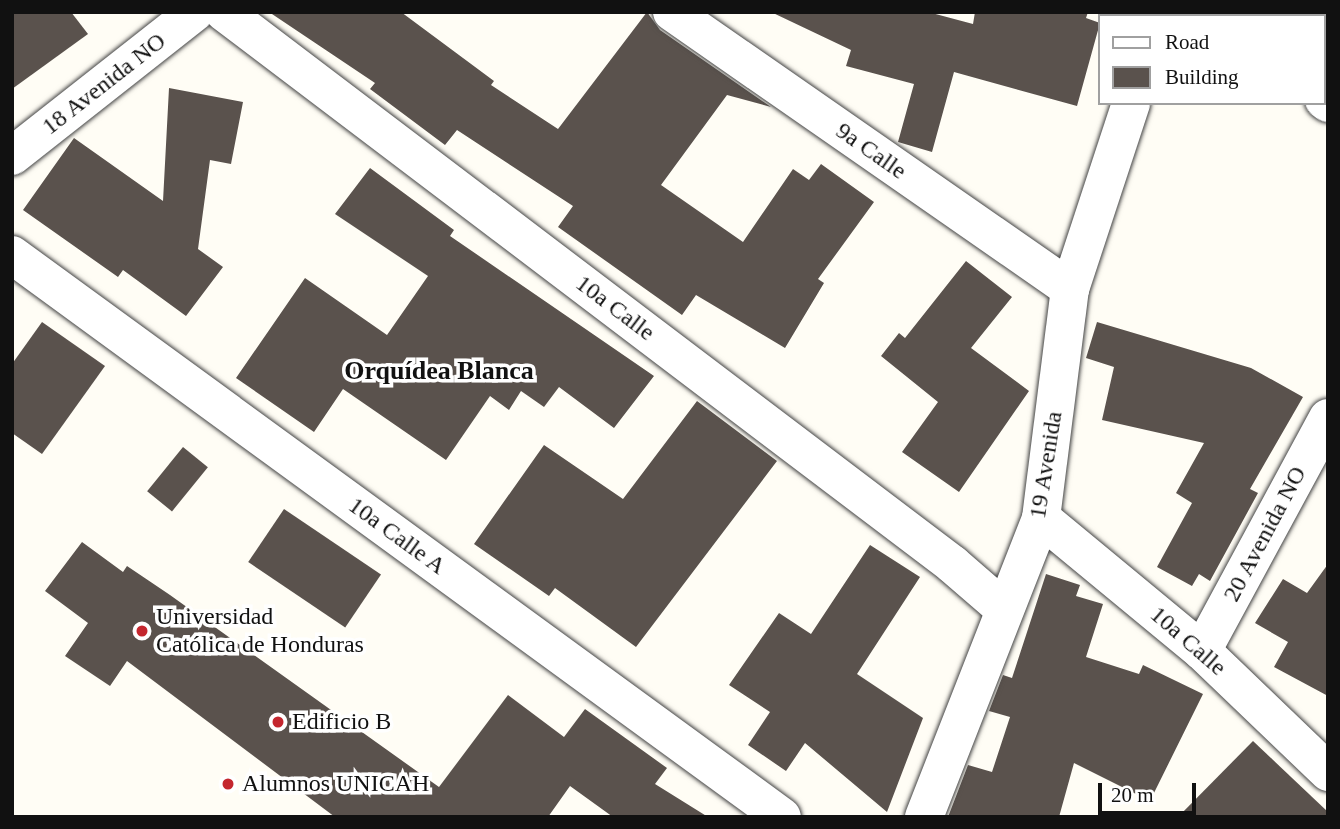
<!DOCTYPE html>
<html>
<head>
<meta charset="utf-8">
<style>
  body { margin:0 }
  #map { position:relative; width:1340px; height:829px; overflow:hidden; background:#fffdf5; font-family:"Times New Roman",serif }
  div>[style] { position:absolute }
  .building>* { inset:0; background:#5a524d; transform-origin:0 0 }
  .roads { filter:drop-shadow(0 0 2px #444) drop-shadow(0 0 2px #444) }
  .minor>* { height:38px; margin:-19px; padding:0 19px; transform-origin:19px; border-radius:19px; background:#fff }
  .dots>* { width:19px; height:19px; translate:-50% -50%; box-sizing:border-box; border:4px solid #fff; border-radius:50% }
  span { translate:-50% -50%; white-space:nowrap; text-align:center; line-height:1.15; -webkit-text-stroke:7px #fff; paint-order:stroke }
  .street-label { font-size:24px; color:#111 }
  .poi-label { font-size:24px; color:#111 }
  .left { translate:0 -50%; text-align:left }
  .neighbourhood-label { font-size:26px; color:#111; font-weight:700 }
  .frame { position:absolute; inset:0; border:14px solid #111; pointer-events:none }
  .legend { position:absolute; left:1098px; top:14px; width:228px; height:91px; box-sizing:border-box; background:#fff; border:2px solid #a0a0a0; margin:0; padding:9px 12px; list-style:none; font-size:21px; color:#111 }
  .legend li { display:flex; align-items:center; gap:14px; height:35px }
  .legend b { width:35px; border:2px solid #a0a0a0 }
  .scale { position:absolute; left:1098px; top:783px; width:98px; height:32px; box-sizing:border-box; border:4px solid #111; border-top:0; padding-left:9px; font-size:21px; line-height:24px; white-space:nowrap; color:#111; -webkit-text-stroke:5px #fff; paint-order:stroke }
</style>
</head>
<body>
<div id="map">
  <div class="building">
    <i style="clip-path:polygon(12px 12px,71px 12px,88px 34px,12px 89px)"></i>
    <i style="clip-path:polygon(269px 12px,401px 12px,494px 81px,491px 85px,558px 129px,647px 12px,660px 30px,771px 107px,727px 95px,661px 185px,743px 242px,793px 169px,809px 180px,821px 164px,874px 202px,818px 279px,824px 283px,785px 348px,696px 295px,682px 315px,558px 227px,573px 206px,457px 130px,445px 145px,370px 89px,375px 83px)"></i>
    <i style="clip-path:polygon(771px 12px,928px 12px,973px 24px,975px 12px,1088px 12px,1086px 18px,1100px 23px,1077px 106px,954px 72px,932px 152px,898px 142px,914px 84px,846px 66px,851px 50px)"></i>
    <i style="clip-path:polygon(169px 88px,243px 102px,231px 164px,210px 160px,198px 249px,223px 267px,186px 316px,123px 270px,118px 277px,23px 210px,74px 138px,163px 201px)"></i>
    <i style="clip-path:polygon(370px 168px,454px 230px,450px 236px,654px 376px,614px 428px,559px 387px,544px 407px,521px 391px,509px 410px,490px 396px,446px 460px,343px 389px,314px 432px,236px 378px,305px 278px,387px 335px,428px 276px,335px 214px)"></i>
    <i style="clip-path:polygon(966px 261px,1012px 297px,971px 348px,1029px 391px,959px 492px,902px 452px,938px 402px,881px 356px,899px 333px,905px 338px)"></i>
    <i style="clip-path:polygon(42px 322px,105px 366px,42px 454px,12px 433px,12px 364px)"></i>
    <i style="clip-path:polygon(1097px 322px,1251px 368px,1303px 397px,1250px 489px,1258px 493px,1210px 581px,1199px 574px,1192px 586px,1157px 567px,1192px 503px,1176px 493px,1204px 443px,1102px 420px,1114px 367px,1086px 358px)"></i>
    <i style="clip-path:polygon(697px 401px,777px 461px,636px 647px,555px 588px,549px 596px,474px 544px,544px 445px,623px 499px)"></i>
    <i style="left:183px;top:447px;width:32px;height:57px;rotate:39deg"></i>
    <i style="left:284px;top:509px;width:117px;height:64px;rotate:34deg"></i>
    <i style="clip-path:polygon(82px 542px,123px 572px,127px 566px,170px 595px,439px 787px,508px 695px,564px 737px,585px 709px,667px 768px,655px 784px,708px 817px,613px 817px,570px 786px,548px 817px,335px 817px,127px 661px,110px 686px,65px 656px,88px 623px,45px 591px)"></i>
    <i style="clip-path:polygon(870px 545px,920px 577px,857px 674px,923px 718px,887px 812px,805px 743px,786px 771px,748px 745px,770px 712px,729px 685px,779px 613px,811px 634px)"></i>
    <i style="clip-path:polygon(1328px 564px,1328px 696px,1274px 667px,1288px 642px,1255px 623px,1283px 579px,1307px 593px)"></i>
    <i style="clip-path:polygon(1046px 574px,1080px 585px,1076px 596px,1103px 604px,1086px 657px,1139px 674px,1143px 665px,1203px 694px,1150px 801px,1074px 763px,1059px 817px,948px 817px,968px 765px,992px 772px,1010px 717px,989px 711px,1003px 675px,1012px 678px)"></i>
    <i style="clip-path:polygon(1253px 741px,1328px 812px,1328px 817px,1178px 817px)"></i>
  </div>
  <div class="roads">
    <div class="minor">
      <i style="left:224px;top:12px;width:914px;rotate:37.17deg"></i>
      <i style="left:952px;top:564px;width:67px;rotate:40.8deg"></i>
      <i style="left:672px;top:12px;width:485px;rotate:34.8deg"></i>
      <i style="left:1232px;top:12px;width:6px;rotate:45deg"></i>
      <i style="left:1160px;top:16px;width:4px;rotate:-76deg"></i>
      <i style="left:1324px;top:100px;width:5px;rotate:37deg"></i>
      <i style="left:12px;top:156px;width:233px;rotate:-38.2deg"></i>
      <i style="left:12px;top:255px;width:953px;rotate:36.12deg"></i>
      <i style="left:1041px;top:518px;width:209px;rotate:39.6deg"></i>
      <i style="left:1202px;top:651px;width:175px;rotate:43.8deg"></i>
      <i style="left:1202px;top:651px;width:265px;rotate:-61.6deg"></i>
      <i style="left:924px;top:817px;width:321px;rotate:-68.6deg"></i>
      <i style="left:1041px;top:518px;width:231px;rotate:-82.8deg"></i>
      <i style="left:1070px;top:289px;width:196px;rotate:-71.8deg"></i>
    </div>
  </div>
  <div class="dots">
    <i style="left:142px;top:631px;background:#c4262e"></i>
    <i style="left:278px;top:722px;background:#c4262e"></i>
    <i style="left:228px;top:784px;background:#c4262e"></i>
  </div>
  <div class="street-label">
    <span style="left:104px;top:84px;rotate:-38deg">18 Avenida NO</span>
    <span style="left:871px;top:151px;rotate:35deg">9a Calle</span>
    <span style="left:615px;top:308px;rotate:37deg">10a Calle</span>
    <span style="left:1046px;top:465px;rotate:-81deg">19 Avenida</span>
    <span style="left:1265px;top:534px;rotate:-62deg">20 Avenida NO</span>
    <span style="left:397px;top:536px;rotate:36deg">10a Calle A</span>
    <span style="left:1188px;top:641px;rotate:41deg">10a Calle</span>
  </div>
  <div class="poi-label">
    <span class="left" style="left:156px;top:631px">Universidad<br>Católica de Honduras</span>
    <span class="left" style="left:292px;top:722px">Edificio B</span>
    <span class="left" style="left:242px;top:784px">Alumnos UNICAH</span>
  </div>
  <div class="neighbourhood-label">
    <span style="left:439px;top:371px">Orquídea Blanca</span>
  </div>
  <div class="frame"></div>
  <ul class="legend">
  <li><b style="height:9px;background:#fff"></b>Road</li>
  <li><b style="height:19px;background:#5a524d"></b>Building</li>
  </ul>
  <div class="scale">20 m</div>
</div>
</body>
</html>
